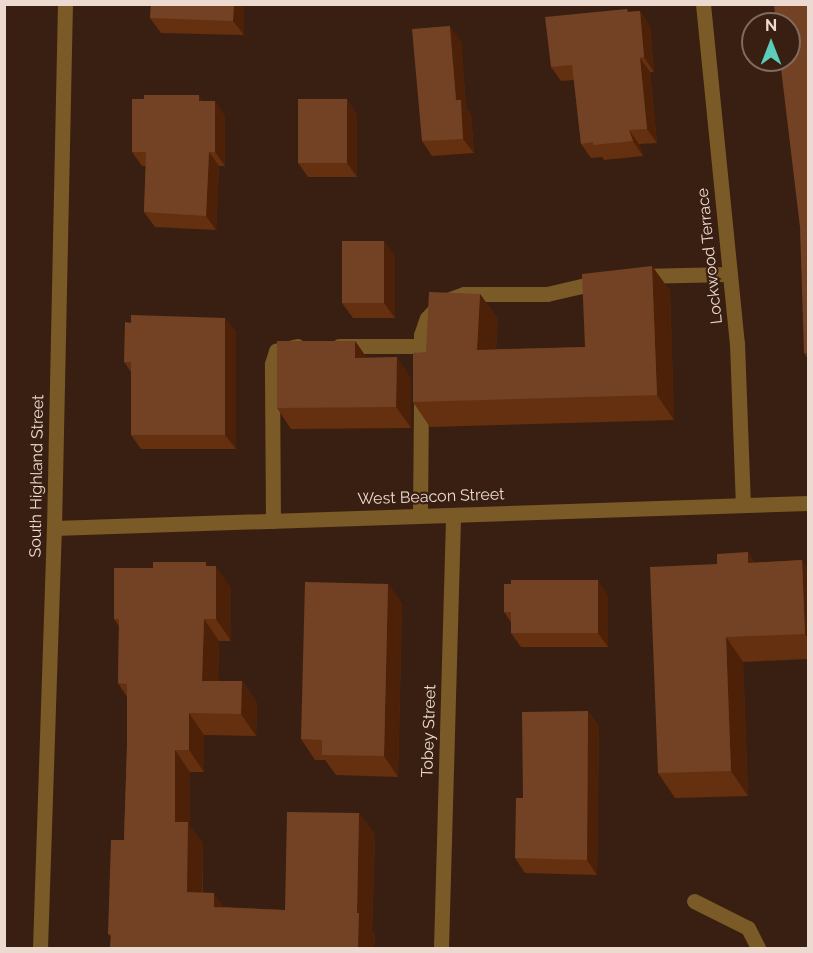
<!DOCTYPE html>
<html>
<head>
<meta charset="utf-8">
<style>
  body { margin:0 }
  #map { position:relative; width:813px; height:953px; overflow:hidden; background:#391f11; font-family:Raleway,sans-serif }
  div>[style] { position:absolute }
  .minor>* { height:15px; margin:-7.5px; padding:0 7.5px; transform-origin:7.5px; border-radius:7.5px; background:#7a5a27 }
  .wall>* { inset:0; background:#64300f }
  .shaded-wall>* { inset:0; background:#4d2107 }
  .building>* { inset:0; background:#734224; transform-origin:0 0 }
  span { translate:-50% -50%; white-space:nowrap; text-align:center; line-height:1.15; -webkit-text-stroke:4.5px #391f11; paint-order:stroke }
  .street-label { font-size:16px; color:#ecdad1 }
  .frame { position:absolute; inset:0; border:6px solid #ecdad1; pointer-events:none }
  .north { position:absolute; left:741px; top:12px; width:60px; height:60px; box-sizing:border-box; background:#391f11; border:2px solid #816a5e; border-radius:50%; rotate:0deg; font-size:16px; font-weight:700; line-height:24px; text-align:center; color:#ecdad1 }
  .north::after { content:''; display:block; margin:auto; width:21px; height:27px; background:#5bcebb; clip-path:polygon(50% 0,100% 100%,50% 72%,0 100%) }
</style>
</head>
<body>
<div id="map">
  <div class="minor">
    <i style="left:703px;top:4px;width:341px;rotate:84.3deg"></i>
    <i style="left:737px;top:343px;width:162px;rotate:87.9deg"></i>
    <i style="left:638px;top:276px;width:92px;rotate:-1.2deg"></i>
    <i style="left:339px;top:346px;width:82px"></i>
    <i style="left:421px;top:372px;width:37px;rotate:-90deg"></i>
    <i style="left:421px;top:335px;width:18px;rotate:-71deg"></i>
    <i style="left:427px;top:318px;width:22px;rotate:-47deg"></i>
    <i style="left:442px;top:302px;width:23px;rotate:-20deg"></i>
    <i style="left:464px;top:294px;width:83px"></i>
    <i style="left:547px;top:294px;width:57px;rotate:-13.1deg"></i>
    <i style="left:420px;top:516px;width:120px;rotate:-89.5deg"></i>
    <i style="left:273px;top:521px;width:157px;rotate:-90.4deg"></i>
    <i style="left:272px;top:364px;width:14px;rotate:-73deg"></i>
    <i style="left:276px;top:351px;width:22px;rotate:-13deg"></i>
    <i style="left:54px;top:528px;width:754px;rotate:-1.9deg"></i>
    <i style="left:694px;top:901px;width:60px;rotate:26.6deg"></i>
    <i style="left:748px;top:928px;width:22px;rotate:63deg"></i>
    <i style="left:40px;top:948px;width:420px;rotate:-88.1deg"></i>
    <i style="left:54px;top:528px;width:524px;rotate:-88.8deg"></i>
    <i style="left:441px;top:948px;width:433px;rotate:-88.4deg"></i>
  </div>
  <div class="wall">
    <i style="clip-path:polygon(151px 4px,244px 4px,244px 35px,161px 33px,150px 18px)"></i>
    <i style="clip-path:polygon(808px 4px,808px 359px,804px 353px)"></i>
    <i style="clip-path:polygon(627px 9px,629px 12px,640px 11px,650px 26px,654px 72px,650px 72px,657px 143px,639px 144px,643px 156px,604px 160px,602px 157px,591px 158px,581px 144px,574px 80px,561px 81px,551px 67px)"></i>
    <i style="clip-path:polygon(461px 41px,466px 108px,471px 115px,474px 153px,432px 156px,422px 141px)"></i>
    <i style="clip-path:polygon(204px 101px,225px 116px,225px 166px,219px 166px,216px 230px,155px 227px,144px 212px,146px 166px,142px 166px,132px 152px)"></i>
    <i style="clip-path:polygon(357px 114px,357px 177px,308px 177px,298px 163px)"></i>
    <i style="clip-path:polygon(395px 256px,395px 318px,353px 318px,342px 303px)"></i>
    <i style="clip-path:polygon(652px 266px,670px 291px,674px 420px,430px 427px,413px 402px,480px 294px,498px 319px,496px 349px,585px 347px)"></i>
    <i style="clip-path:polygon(225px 318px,236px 332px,236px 449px,141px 449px,131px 435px,131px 372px,124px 362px,131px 323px)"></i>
    <i style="clip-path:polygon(355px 341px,367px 358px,411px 378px,411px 428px,291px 429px,277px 408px)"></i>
    <i style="clip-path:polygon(748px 552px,755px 563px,802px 560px,808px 570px,808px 659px,743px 662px,748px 796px,675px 798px,658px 773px,717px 564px)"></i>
    <i style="clip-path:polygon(208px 566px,231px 588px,231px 641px,219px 641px,218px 681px,242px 681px,257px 703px,256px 736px,204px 735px,204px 772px,190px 772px,190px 826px,203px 844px,203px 893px,224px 907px,285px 910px,359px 813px,375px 835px,372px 931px,375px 935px,374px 948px,110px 948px,111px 937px,108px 934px,124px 840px,127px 745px,127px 697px,118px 683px,119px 626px,114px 619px,153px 568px)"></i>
    <i style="clip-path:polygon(388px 584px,402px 604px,398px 777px,336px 775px,325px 760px,315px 760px,301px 739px)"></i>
    <i style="clip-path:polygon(608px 595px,608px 647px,521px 647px,511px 633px,511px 622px,504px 612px)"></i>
    <i style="clip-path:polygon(588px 711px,599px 726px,597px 875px,525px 873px,515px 858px,523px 798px)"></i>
  </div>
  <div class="shaded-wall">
    <i style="clip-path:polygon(234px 4px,244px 4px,244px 35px,233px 21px)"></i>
    <i style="clip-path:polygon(640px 11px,650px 26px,654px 72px,644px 57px)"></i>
    <i style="clip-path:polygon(450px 26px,461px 41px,466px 108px,471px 115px,474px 153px,463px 139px,456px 100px)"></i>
    <i style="clip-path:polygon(640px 58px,650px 72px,657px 143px,647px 129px)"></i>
    <i style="clip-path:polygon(199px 95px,210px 109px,199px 101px)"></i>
    <i style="clip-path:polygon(347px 99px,357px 114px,357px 177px,347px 163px)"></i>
    <i style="clip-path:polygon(215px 101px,225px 116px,225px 166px,215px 152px)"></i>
    <i style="clip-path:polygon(629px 130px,639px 144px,643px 156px,633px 141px)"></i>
    <i style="clip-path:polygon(209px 152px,219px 166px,216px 230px,206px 216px)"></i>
    <i style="clip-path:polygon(384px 241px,395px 256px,395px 318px,384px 303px)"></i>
    <i style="clip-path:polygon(652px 266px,670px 291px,674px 420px,657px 395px)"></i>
    <i style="clip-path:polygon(480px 294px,498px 319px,494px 375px,477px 350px)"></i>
    <i style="clip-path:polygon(225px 318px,236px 332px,236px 449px,225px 435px)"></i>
    <i style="clip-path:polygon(355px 341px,369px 361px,355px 358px)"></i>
    <i style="clip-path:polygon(397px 357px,411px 378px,411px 428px,396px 407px)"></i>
    <i style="clip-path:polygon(748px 552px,765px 577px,748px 563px)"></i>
    <i style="clip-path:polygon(802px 560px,808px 570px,808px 639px,805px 634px)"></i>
    <i style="clip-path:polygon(206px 562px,216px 577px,216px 566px,231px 588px,231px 641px,216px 619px)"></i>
    <i style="clip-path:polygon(598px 580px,608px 595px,608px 647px,598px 633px)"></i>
    <i style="clip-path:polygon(388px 584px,402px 604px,398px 777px,384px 756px)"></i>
    <i style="clip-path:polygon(204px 619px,219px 641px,217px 703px,202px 681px)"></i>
    <i style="clip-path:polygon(726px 637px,743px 662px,748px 796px,731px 771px)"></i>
    <i style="clip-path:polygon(242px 681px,257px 703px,256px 736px,241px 714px)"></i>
    <i style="clip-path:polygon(588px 711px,599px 726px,597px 875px,587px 860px)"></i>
    <i style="clip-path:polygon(189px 713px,204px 735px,204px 772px,189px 750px)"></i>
    <i style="clip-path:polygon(175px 750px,190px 772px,190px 826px,203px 844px,202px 914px,187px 892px,175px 822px)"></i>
    <i style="clip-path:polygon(359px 813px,375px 835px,372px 931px,375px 935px,374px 948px,358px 948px,357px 913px)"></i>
    <i style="clip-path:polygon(214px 893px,229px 915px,214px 907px)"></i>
  </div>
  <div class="building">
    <i style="clip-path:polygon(151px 4px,234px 4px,233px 21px,150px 18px)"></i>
    <i style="clip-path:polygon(774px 4px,808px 4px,808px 353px,804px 353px,800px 227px,780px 60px,789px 60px,789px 24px,776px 24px)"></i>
    <i style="clip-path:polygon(627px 9px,627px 12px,640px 11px,644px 57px,640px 58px,647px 129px,629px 130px,633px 141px,593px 145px,593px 142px,581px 144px,572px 65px,551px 67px,545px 17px)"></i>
    <i style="clip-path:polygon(450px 26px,456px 100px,461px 100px,463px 139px,422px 141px,412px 29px)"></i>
    <i style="clip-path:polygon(144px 95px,199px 95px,199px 101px,215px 101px,215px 152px,209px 152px,206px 216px,144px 212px,146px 152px,132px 152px,132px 99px,144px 99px)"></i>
    <i style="left:298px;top:99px;width:49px;height:64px"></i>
    <i style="left:342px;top:241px;width:42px;height:62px"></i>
    <i style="clip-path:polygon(652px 266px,657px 395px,413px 402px,413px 353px,426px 352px,429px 292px,480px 294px,477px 350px,585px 347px,582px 274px)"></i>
    <i style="clip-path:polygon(131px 315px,225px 318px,225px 435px,131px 435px,131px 362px,124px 362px,125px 322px,131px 323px)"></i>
    <i style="clip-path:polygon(277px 341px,355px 341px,355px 358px,397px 357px,396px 407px,277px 408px)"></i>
    <i style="clip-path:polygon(748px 552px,748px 563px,802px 560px,805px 634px,726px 637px,731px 771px,658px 773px,650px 567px,717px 564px,717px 554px)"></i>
    <i style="clip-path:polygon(153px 562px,206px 562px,206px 566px,216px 566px,216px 619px,204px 619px,202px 681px,242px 681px,241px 714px,189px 713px,189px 750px,175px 750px,175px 822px,188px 822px,187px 892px,214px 893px,214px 907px,285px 910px,287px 812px,359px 813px,357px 913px,359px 913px,358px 948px,110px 948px,111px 934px,108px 934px,111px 840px,124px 840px,127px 745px,127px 684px,118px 683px,119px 619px,114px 619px,114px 568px,153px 568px)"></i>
    <i style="clip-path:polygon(511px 580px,598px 580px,598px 633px,511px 633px,511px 612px,504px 612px,504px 584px,511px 584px)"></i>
    <i style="clip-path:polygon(305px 582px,388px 584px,384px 756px,322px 755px,322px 740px,301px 739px)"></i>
    <i style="clip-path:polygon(588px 711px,587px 860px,515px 858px,516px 798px,523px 798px,522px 712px)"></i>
  </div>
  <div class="street-label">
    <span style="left:710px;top:256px;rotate:-96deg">Lockwood Terrace</span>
    <span style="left:37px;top:476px;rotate:-89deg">South Highland Street</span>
    <span style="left:431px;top:497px;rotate:-2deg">West Beacon Street</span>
    <span style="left:429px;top:731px;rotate:-88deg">Tobey Street</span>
  </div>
  <div class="frame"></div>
  <div class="north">N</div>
</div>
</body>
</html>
